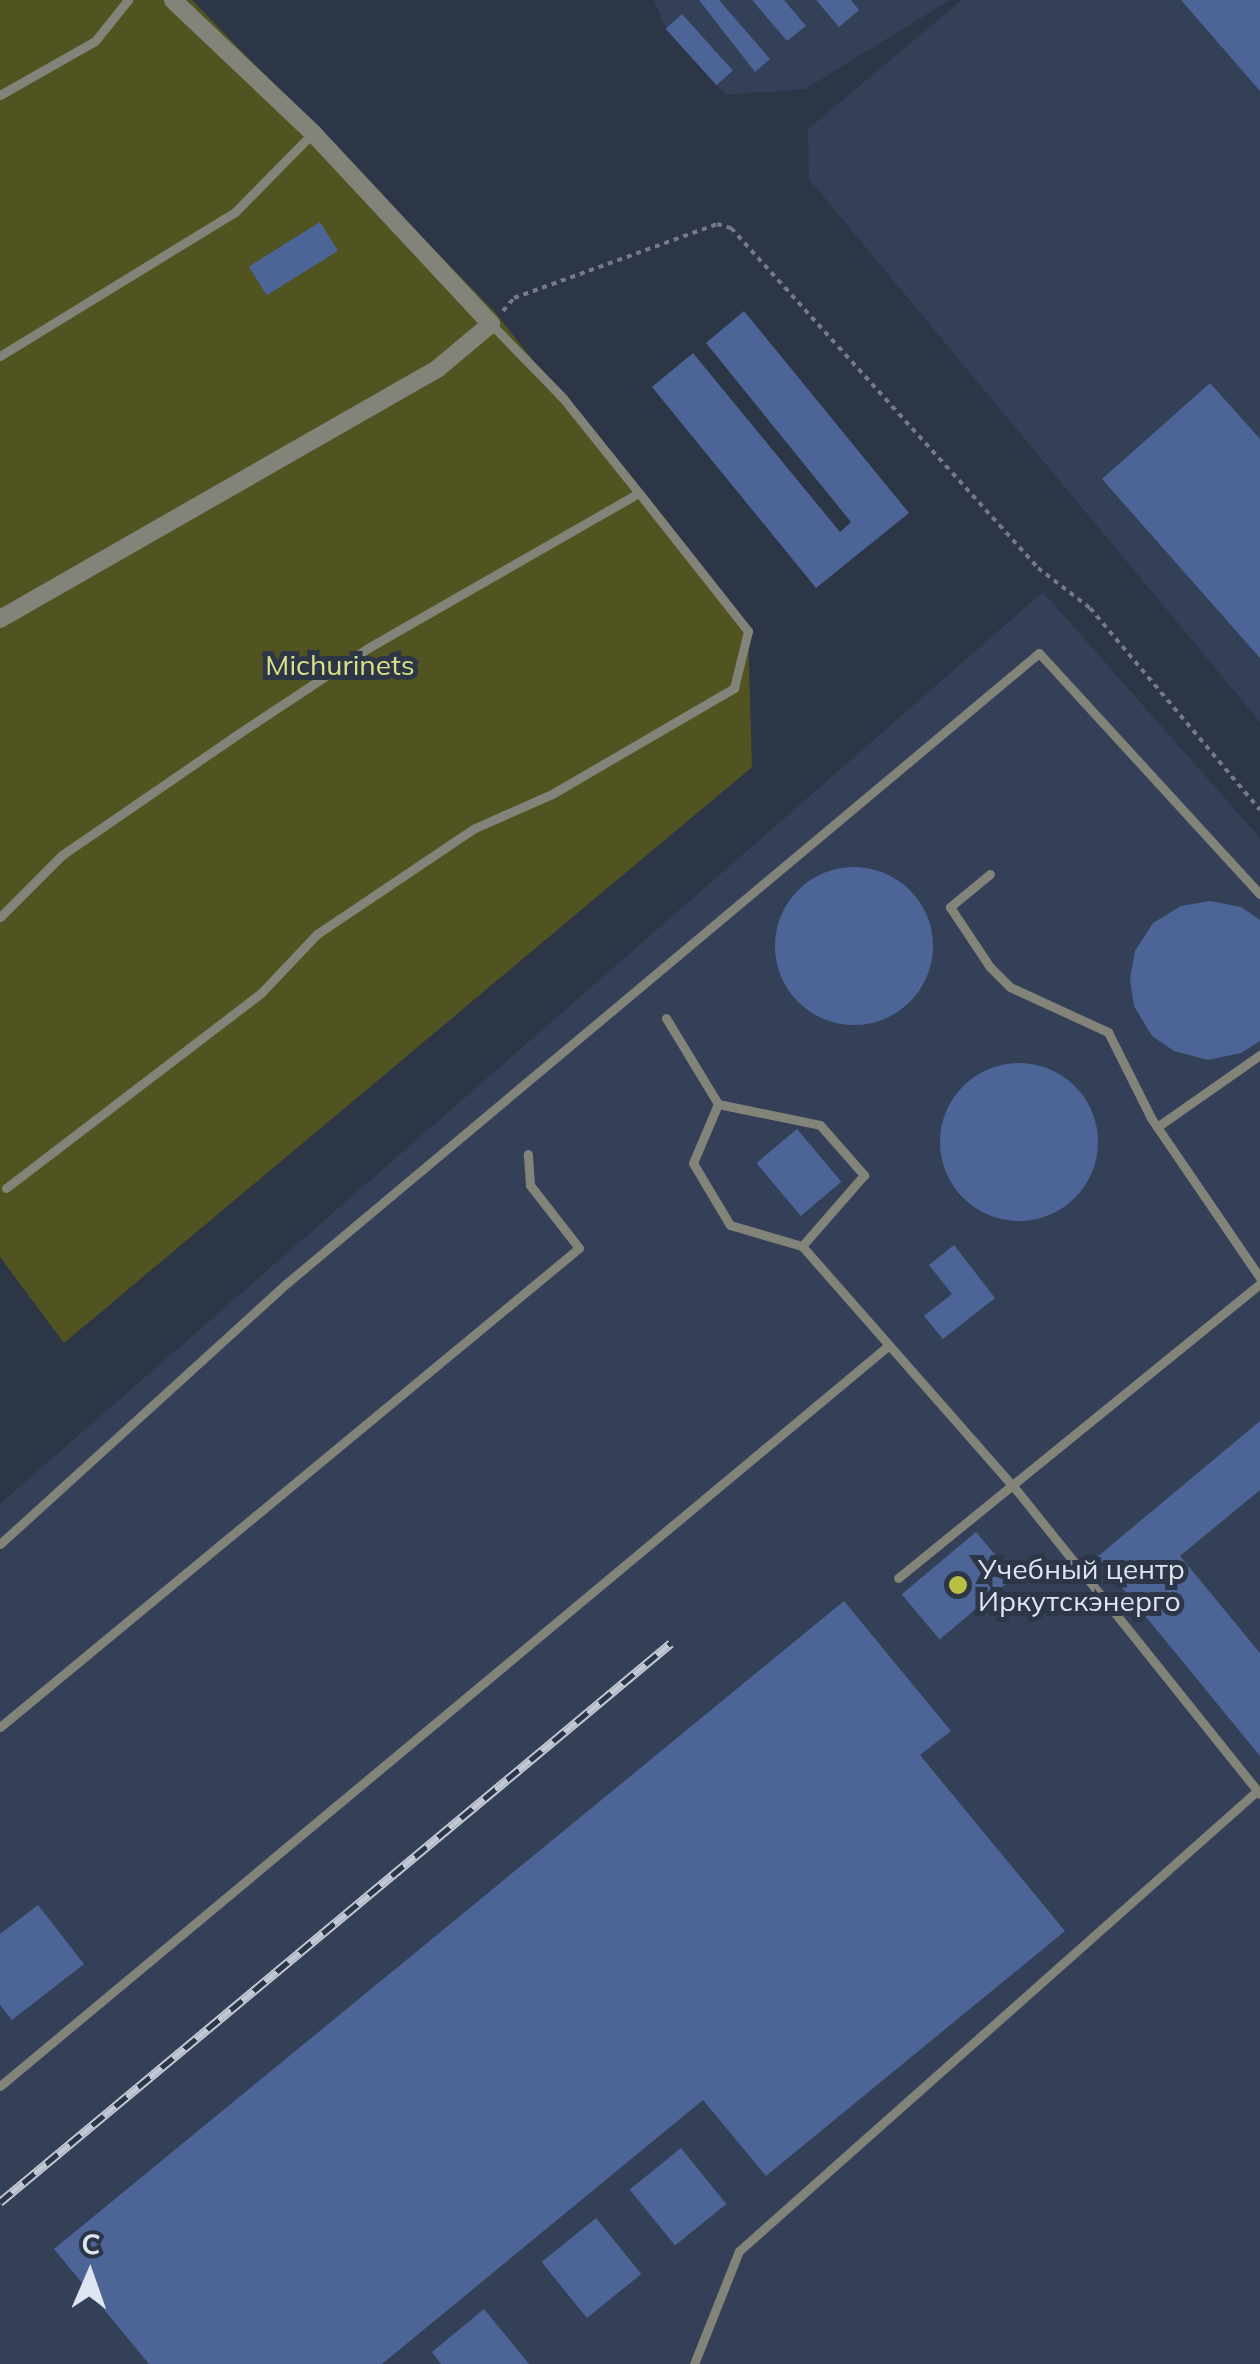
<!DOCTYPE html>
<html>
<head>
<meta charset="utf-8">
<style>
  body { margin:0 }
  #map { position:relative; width:1260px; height:2364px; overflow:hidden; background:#2d3647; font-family:Mulish,sans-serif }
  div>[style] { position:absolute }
  .built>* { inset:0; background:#344057 }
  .green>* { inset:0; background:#515420 }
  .building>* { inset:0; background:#4c6496; transform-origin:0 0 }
  .round { border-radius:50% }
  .path>* { height:4px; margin-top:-2px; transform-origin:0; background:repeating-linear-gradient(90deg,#737b89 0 5px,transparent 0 10px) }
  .service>* { height:9px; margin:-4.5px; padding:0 4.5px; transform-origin:4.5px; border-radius:4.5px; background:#828379 }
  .minor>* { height:18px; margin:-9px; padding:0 9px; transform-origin:9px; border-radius:9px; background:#828379 }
  .rail>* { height:9px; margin-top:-4.5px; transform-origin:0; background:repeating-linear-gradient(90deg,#2d3647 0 15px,#c1c7d3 0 30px); box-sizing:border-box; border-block:2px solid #c1c7d3 }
  .dots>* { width:28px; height:28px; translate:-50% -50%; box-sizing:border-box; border:5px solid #2d3647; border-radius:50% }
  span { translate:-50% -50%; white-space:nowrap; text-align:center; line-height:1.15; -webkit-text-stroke:10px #2d3647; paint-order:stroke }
  .park-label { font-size:28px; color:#dae185 }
  .poi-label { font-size:28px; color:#dfe5f0 }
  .left { translate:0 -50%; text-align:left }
  .north { position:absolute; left:40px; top:2224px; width:100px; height:100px; -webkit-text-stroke:8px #2d3647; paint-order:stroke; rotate:2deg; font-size:28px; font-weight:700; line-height:40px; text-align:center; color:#dfe5f0 }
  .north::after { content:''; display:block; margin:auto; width:35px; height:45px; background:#dfe5f0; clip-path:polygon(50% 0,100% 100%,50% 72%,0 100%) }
</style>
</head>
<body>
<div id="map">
  <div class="built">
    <i style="clip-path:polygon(654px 0,950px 0,805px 89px,726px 95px,666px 29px)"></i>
    <i style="clip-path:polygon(962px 0,1260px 0,1260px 722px,809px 179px,808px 129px)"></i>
    <i style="clip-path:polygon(1043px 592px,1260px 838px,1260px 2364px,0 2364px,0 1504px)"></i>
  </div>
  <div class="green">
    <i style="clip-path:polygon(0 0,192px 0,494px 311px,748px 631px,752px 767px,64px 1343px,0 1257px)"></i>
  </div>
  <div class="building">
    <i style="clip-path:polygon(699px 0,719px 0,770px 59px,755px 72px)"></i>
    <i style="clip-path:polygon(752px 0,784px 0,806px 26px,787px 41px)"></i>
    <i style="clip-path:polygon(816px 0,851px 0,859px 10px,839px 27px)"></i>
    <i style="clip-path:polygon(1181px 0,1260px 0,1260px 91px)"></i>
    <i style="left:682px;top:14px;width:76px;height:22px;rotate:48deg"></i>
    <i style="left:320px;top:222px;width:34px;height:84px;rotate:58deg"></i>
    <i style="clip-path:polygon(744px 311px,909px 513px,816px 588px,652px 387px,693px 353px,840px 532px,851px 522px,706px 343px)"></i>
    <i style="clip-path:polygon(1210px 383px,1260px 439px,1260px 658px,1102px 479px)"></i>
    <i class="round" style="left:775px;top:867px;width:158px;height:158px"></i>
    <i style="clip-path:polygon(1210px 901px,1241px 907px,1260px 920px,1260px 1041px,1241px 1053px,1208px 1060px,1174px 1051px,1152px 1036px,1134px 1006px,1130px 979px,1135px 951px,1153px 923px,1181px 906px)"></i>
    <i class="round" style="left:940px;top:1063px;width:158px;height:158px"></i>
    <i style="left:797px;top:1129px;width:69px;height:53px;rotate:50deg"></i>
    <i style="clip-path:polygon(954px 1245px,995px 1298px,943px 1339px,924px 1316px,952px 1294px,929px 1265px)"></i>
    <i style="clip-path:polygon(1260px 1421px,1260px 1490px,1180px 1556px,1260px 1653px,1260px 1756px,1097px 1557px)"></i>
    <i style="left:976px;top:1532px;width:59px;height:97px;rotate:50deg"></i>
    <i style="clip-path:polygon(844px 1601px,951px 1731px,920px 1755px,1065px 1931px,766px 2176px,703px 2100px,382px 2364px,149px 2364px,54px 2249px)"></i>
    <i style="clip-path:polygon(38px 1905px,84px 1964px,12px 2020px,0 2005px,0 1934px)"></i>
    <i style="left:681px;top:2148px;width:72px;height:66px;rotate:51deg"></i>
    <i style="left:596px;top:2218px;width:72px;height:70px;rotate:51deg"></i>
    <i style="clip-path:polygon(484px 2309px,529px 2364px,441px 2364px,432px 2352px)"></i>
  </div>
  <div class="path">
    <i style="left:503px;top:311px;width:17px;rotate:-50deg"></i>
    <i style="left:514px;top:298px;width:216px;rotate:-20deg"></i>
    <i style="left:717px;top:224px;width:15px;rotate:16deg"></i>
    <i style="left:731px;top:228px;width:458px;rotate:47.9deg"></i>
    <i style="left:1038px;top:568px;width:66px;rotate:37.6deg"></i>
    <i style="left:1090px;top:608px;width:264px;rotate:49.9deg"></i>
  </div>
  <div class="service">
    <i style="left:0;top:95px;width:109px;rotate:-29.6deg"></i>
    <i style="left:95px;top:41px;width:53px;rotate:-51.2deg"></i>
    <i style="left:0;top:356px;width:276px;rotate:-31.5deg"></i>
    <i style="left:235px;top:212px;width:111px;rotate:-45.4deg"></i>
    <i style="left:990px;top:874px;width:52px;rotate:140.5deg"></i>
    <i style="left:950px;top:907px;width:72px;rotate:56.3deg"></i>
    <i style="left:990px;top:967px;width:28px;rotate:45deg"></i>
    <i style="left:1010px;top:987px;width:108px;rotate:24.7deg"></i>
    <i style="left:1108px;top:1032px;width:96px;rotate:63.4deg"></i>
    <i style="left:1151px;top:1118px;width:194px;rotate:55.7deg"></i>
    <i style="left:0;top:917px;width:88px;rotate:-45deg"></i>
    <i style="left:62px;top:855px;width:214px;rotate:-34.5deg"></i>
    <i style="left:238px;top:734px;width:156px;rotate:-33.5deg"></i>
    <i style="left:368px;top:648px;width:312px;rotate:-29.8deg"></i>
    <i style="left:639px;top:493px;width:122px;rotate:-128.7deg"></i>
    <i style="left:563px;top:398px;width:103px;rotate:-134.2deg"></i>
    <i style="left:666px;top:1018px;width:100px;rotate:58.8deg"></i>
    <i style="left:718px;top:1104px;width:104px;rotate:11.6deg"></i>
    <i style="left:820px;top:1125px;width:67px;rotate:48.7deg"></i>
    <i style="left:864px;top:1175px;width:94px;rotate:131.1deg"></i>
    <i style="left:718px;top:1104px;width:64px;rotate:113deg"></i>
    <i style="left:693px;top:1163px;width:72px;rotate:59.2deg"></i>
    <i style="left:730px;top:1225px;width:75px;rotate:16.3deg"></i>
    <i style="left:802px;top:1246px;width:321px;rotate:48.7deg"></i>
    <i style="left:1014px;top:1487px;width:393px;rotate:51.3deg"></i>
    <i style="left:1157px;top:1127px;width:126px;rotate:-35deg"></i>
    <i style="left:6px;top:1188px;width:322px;rotate:-37.4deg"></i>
    <i style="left:262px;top:992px;width:80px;rotate:-46.5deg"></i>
    <i style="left:317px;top:934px;width:190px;rotate:-33.9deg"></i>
    <i style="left:475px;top:828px;width:84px;rotate:-23.8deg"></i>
    <i style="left:552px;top:794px;width:211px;rotate:-30.2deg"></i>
    <i style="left:734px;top:688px;width:59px;rotate:-76.2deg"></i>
    <i style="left:748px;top:631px;width:176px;rotate:-128.3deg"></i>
    <i style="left:0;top:1544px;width:388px;rotate:-42.3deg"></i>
    <i style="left:287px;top:1283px;width:981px;rotate:-39.96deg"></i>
    <i style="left:1039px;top:653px;width:327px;rotate:47.5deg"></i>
    <i style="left:898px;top:1578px;width:466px;rotate:-39.1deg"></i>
    <i style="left:0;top:1727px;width:751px;rotate:-39.6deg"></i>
    <i style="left:579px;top:1248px;width:80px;rotate:-127.9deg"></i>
    <i style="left:530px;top:1185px;width:31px;rotate:-94deg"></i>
    <i style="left:0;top:2086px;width:1157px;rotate:-39.81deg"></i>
    <i style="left:694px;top:2364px;width:122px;rotate:-68.3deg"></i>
    <i style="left:739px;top:2251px;width:693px;rotate:-41.61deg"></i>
  </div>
  <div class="minor">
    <i style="left:0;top:619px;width:503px;rotate:-29.77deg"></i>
    <i style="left:437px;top:369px;width:70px;rotate:-39.8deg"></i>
    <i style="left:491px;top:324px;width:261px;rotate:-133deg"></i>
    <i style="left:313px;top:133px;width:193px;rotate:-136.5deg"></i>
  </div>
  <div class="rail">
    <i style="left:0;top:2202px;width:873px;rotate:-39.8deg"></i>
  </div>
  <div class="dots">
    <i style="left:958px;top:1585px;background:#bac045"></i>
  </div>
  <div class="park-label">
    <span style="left:340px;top:665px">Michurinets</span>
  </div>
  <div class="poi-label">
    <span class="left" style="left:978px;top:1585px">Учебный центр<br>Иркутскэнерго</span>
  </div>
  <div class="north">С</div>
</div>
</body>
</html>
